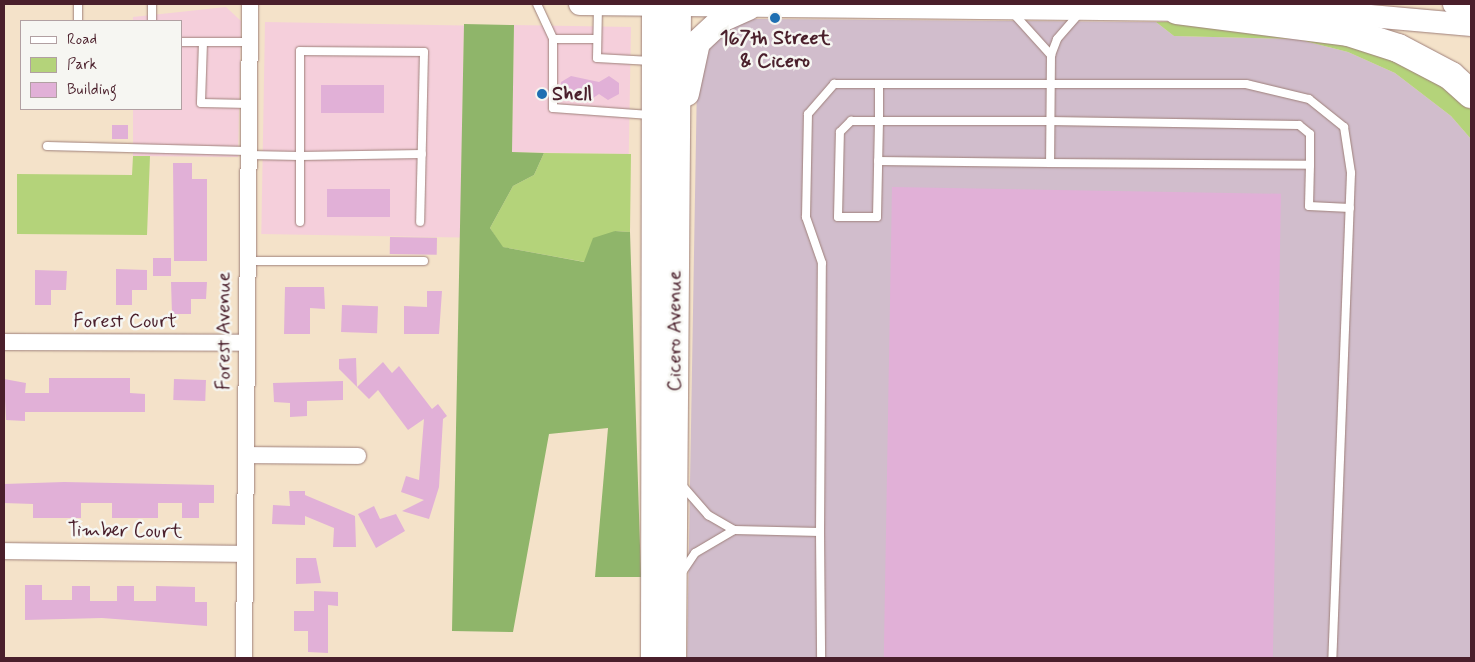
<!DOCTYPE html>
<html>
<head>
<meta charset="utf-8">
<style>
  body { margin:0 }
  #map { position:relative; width:1475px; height:662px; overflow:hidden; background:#f4e2c9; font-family:Mynerve,sans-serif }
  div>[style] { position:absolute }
  .built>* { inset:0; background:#f5cfdb; transform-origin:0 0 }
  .industrial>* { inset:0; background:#d1bdcc }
  .green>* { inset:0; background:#b4d37a }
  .forest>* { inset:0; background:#8fb56a }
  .building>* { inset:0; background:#e1b0d7; transform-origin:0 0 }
  .roads { filter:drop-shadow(0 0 1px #9f807a) drop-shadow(0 0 1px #9f807a) }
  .lane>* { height:8px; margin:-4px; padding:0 4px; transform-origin:4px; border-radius:4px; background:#fff }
  .street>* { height:16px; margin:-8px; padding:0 8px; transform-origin:8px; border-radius:8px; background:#fff }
  .secondary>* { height:22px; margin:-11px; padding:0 11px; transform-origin:11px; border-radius:11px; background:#fff }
  .primary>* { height:25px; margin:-12.5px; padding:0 12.5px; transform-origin:12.5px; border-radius:12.5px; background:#fff }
  .highway>* { height:28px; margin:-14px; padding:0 14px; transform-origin:14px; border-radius:14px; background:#fff }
  .dots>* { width:14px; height:14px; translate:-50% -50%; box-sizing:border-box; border:2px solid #f6f6f2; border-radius:50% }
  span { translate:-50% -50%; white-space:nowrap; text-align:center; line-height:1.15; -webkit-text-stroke:5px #f6f6f2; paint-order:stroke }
  .poi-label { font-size:20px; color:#4a1f2b; font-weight:700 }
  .left { translate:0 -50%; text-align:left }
  .street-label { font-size:20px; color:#4a1f2b }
  .frame { position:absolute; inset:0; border:5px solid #4a1f2b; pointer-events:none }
  .legend { position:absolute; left:20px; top:20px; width:162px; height:90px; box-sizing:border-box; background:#f6f6f2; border:1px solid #b1a0a2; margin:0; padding:6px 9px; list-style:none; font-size:15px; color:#4a1f2b }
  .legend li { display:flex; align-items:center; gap:10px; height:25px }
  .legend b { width:25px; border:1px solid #b1a0a2 }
</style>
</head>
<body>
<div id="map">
  <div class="built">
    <i style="clip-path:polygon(226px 7px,241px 21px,238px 157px,133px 156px,133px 109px,181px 109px,181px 21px,133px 21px,133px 17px)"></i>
    <i style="left:265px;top:22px;width:199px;height:212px;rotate:1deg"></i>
    <i style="left:514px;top:25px;width:117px;height:127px;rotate:1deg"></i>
  </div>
  <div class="industrial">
    <i style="clip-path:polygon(747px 19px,1156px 22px,1174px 36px,1297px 39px,1348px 52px,1395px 73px,1451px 116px,1471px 139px,1471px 658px,687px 658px,697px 80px,703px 48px,722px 29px)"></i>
  </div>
  <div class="green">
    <i style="clip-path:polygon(1190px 21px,1370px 45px,1425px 74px,1471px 110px,1471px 139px,1451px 116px,1395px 73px,1348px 52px,1297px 39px,1174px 36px,1156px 22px)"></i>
    <i style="clip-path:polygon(544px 153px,631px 154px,630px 232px,615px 231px,585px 262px,502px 247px,490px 228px,513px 186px,534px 175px)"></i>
    <i style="clip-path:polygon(133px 156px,150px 156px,147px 235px,17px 234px,17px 174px,132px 175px)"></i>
  </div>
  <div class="forest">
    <i style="clip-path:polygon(464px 24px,514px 25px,512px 152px,544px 153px,534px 175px,513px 186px,490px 228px,503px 247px,584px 262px,593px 238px,615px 231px,630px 232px,641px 577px,595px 577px,608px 428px,549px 434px,513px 632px,452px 631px)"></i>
  </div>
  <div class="building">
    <i style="clip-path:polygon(571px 76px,599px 82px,609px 76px,619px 83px,619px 94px,608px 100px,599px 94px,590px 100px,580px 94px,570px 100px,560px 93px,561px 82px)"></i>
    <i style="left:321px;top:85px;width:63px;height:28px"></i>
    <i style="left:112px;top:125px;width:16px;height:14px"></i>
    <i style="clip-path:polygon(173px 163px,192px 163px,192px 179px,207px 179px,207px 261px,174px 261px)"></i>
    <i style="left:892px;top:187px;width:389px;height:471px;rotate:1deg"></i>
    <i style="left:327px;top:189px;width:63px;height:28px"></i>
    <i style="left:390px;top:237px;width:47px;height:17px;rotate:1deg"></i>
    <i style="left:153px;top:258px;width:18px;height:18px"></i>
    <i style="clip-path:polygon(116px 269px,147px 270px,147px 290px,132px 290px,132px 305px,116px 305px)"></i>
    <i style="clip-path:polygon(35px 270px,67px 271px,66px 290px,51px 290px,51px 305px,35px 305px)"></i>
    <i style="clip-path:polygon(171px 282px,207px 282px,206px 299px,191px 299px,191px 314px,172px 314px)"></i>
    <i style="clip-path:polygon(285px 287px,324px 287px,325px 309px,310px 308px,310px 334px,284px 334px)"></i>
    <i style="clip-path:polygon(427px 291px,442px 291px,439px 334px,404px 334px,404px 306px,427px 307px)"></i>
    <i style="left:342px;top:305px;width:36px;height:27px;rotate:2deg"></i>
    <i style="clip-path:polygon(356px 358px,357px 387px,339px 369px,339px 359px)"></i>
    <i style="clip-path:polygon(383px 362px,392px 373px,399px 366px,432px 409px,438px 404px,447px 416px,443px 419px,439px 487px,429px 519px,402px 511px,424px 500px,401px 492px,406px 476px,419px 480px,424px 419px,408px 430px,378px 390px,369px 399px,357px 387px)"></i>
    <i style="clip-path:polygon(49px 378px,130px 378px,130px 393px,145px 394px,145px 412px,25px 412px,25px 421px,6px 420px,4px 379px,26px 383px,25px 393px,49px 393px)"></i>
    <i style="left:174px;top:379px;width:32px;height:21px;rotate:2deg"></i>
    <i style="clip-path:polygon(343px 381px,343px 400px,307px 401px,307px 416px,290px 417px,290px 403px,274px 402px,273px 383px)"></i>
    <i style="clip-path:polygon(64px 482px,214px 485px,214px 503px,199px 503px,199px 518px,182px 518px,182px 503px,158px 503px,158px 518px,112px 518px,112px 503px,81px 503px,81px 518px,33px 518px,33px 504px,4px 503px,4px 484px)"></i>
    <i style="clip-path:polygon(289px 491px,305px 491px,305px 495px,355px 516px,356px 547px,333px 547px,334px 528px,305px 516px,305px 525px,272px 524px,273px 505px,290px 506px)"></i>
    <i style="clip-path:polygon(374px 506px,380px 519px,396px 514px,405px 531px,376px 548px,358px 514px)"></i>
    <i style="clip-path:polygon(296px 558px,316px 558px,321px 583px,296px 584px)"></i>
    <i style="clip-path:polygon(25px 585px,42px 585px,42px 600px,72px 600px,72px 586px,90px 586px,90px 601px,117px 601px,117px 586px,134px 586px,134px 601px,156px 601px,156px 586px,195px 587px,195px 602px,207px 602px,207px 626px,102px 618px,25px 620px)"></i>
    <i style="clip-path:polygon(314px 591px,338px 592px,338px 606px,328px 605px,328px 653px,308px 652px,308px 631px,294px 631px,294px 611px,314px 611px)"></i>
  </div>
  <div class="roads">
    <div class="lane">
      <i style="left:537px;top:4px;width:38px;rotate:65deg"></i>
      <i style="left:553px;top:39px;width:69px;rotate:90deg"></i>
      <i style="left:553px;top:108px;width:97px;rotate:4.1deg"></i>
      <i style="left:598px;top:6px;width:52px;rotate:91.1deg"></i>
      <i style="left:597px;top:58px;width:54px;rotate:3.2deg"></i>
      <i style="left:1013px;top:13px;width:57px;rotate:47.9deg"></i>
      <i style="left:1051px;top:55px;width:17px;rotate:-69deg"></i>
      <i style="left:1057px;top:39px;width:35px;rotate:-49deg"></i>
      <i style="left:78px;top:21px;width:17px;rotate:-90deg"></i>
      <i style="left:152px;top:21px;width:17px;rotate:-90deg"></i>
      <i style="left:553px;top:39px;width:44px"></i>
      <i style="left:181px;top:42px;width:22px"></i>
      <i style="left:203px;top:42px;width:61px;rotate:91.9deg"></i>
      <i style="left:201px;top:103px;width:48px;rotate:1.2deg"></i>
      <i style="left:203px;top:42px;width:47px"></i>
      <i style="left:1051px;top:55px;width:108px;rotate:90.5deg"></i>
      <i style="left:1050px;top:163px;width:260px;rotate:0.4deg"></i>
      <i style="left:1310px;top:165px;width:41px;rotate:91.4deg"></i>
      <i style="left:1309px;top:206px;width:41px;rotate:2.8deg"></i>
      <i style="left:879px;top:84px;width:37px;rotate:90deg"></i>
      <i style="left:879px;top:121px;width:96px;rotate:91.2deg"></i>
      <i style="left:877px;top:217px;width:39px;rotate:180deg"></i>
      <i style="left:838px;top:217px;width:85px;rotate:-88.7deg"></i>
      <i style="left:840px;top:132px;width:16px;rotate:-45deg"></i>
      <i style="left:851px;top:121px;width:199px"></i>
      <i style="left:1050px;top:121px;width:249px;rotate:0.9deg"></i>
      <i style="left:1299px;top:125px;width:14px;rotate:39deg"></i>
      <i style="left:1310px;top:134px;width:31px;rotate:90deg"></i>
      <i style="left:47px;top:146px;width:200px;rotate:1.4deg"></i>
      <i style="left:249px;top:155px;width:51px;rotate:1.1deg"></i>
      <i style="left:300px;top:156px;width:105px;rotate:-90deg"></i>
      <i style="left:300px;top:51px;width:124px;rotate:0.5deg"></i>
      <i style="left:424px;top:52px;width:170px;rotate:91.3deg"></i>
      <i style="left:878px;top:161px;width:172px;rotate:0.7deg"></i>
      <i style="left:300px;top:222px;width:66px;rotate:-90deg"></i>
      <i style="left:300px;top:156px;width:122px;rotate:-0.9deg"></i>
      <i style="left:247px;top:261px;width:177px"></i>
      <i style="left:680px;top:483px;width:43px;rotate:48.8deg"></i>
      <i style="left:708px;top:515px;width:30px;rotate:30deg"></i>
      <i style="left:734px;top:530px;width:45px;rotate:149.5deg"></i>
      <i style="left:695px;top:553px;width:25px;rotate:124deg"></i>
      <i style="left:734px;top:530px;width:86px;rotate:1.3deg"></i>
      <i style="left:820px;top:532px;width:126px;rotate:89.5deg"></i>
      <i style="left:820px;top:532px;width:269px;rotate:-89.6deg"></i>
      <i style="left:822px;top:263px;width:49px;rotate:-109.2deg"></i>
      <i style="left:806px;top:217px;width:103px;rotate:-88.9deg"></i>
      <i style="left:808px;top:114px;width:40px;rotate:-49deg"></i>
      <i style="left:834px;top:84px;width:412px"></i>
      <i style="left:1246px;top:84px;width:65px;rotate:13.4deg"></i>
      <i style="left:1309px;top:99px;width:45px;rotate:38.7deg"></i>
      <i style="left:1344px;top:127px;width:47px;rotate:81.3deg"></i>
      <i style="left:1351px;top:173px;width:485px;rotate:92.2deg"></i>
    </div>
    <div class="street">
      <i style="left:4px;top:342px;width:242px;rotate:0.2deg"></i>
      <i style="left:246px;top:455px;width:112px;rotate:0.5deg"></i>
      <i style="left:4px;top:551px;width:241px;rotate:0.7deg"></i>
      <i style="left:244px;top:658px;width:654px;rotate:-89.47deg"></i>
    </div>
    <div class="secondary">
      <i style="left:580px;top:4px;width:614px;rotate:0.56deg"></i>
      <i style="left:1454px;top:4px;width:17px;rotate:7deg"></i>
      <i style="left:1253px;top:10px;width:50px"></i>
      <i style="left:1303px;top:10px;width:169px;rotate:5.1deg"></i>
    </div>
    <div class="primary">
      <i style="left:686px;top:93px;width:52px;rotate:-77.8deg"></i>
      <i style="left:697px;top:42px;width:35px;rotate:-43deg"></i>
      <i style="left:723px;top:18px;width:27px;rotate:-24deg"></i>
      <i style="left:653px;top:658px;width:654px;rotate:-89.91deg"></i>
      <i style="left:673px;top:658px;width:654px;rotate:-89.56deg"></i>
    </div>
    <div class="highway">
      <i style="left:1177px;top:10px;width:172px;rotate:7.3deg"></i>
      <i style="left:1348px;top:32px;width:52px;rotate:17.7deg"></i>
      <i style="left:1398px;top:48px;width:60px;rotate:27.8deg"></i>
      <i style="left:1451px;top:76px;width:27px;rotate:42deg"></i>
    </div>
  </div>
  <div class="dots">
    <i style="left:775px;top:18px;background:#1f6fb2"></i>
    <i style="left:542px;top:94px;background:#1f6fb2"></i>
  </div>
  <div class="poi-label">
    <span style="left:775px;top:50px">167th Street<br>&amp; Cicero</span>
    <span class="left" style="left:552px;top:94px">Shell</span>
  </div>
  <div class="street-label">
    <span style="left:125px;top:321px">Forest Court</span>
    <span style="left:224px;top:331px;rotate:-90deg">Forest Avenue</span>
    <span style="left:675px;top:331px;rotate:-90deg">Cicero Avenue</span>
    <span style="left:125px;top:531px;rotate:1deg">Timber Court</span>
  </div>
  <div class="frame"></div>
  <ul class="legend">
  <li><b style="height:6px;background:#fff"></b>Road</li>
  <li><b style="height:14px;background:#b4d37a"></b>Park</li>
  <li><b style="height:14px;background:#e1b0d7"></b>Building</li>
  </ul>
</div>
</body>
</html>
